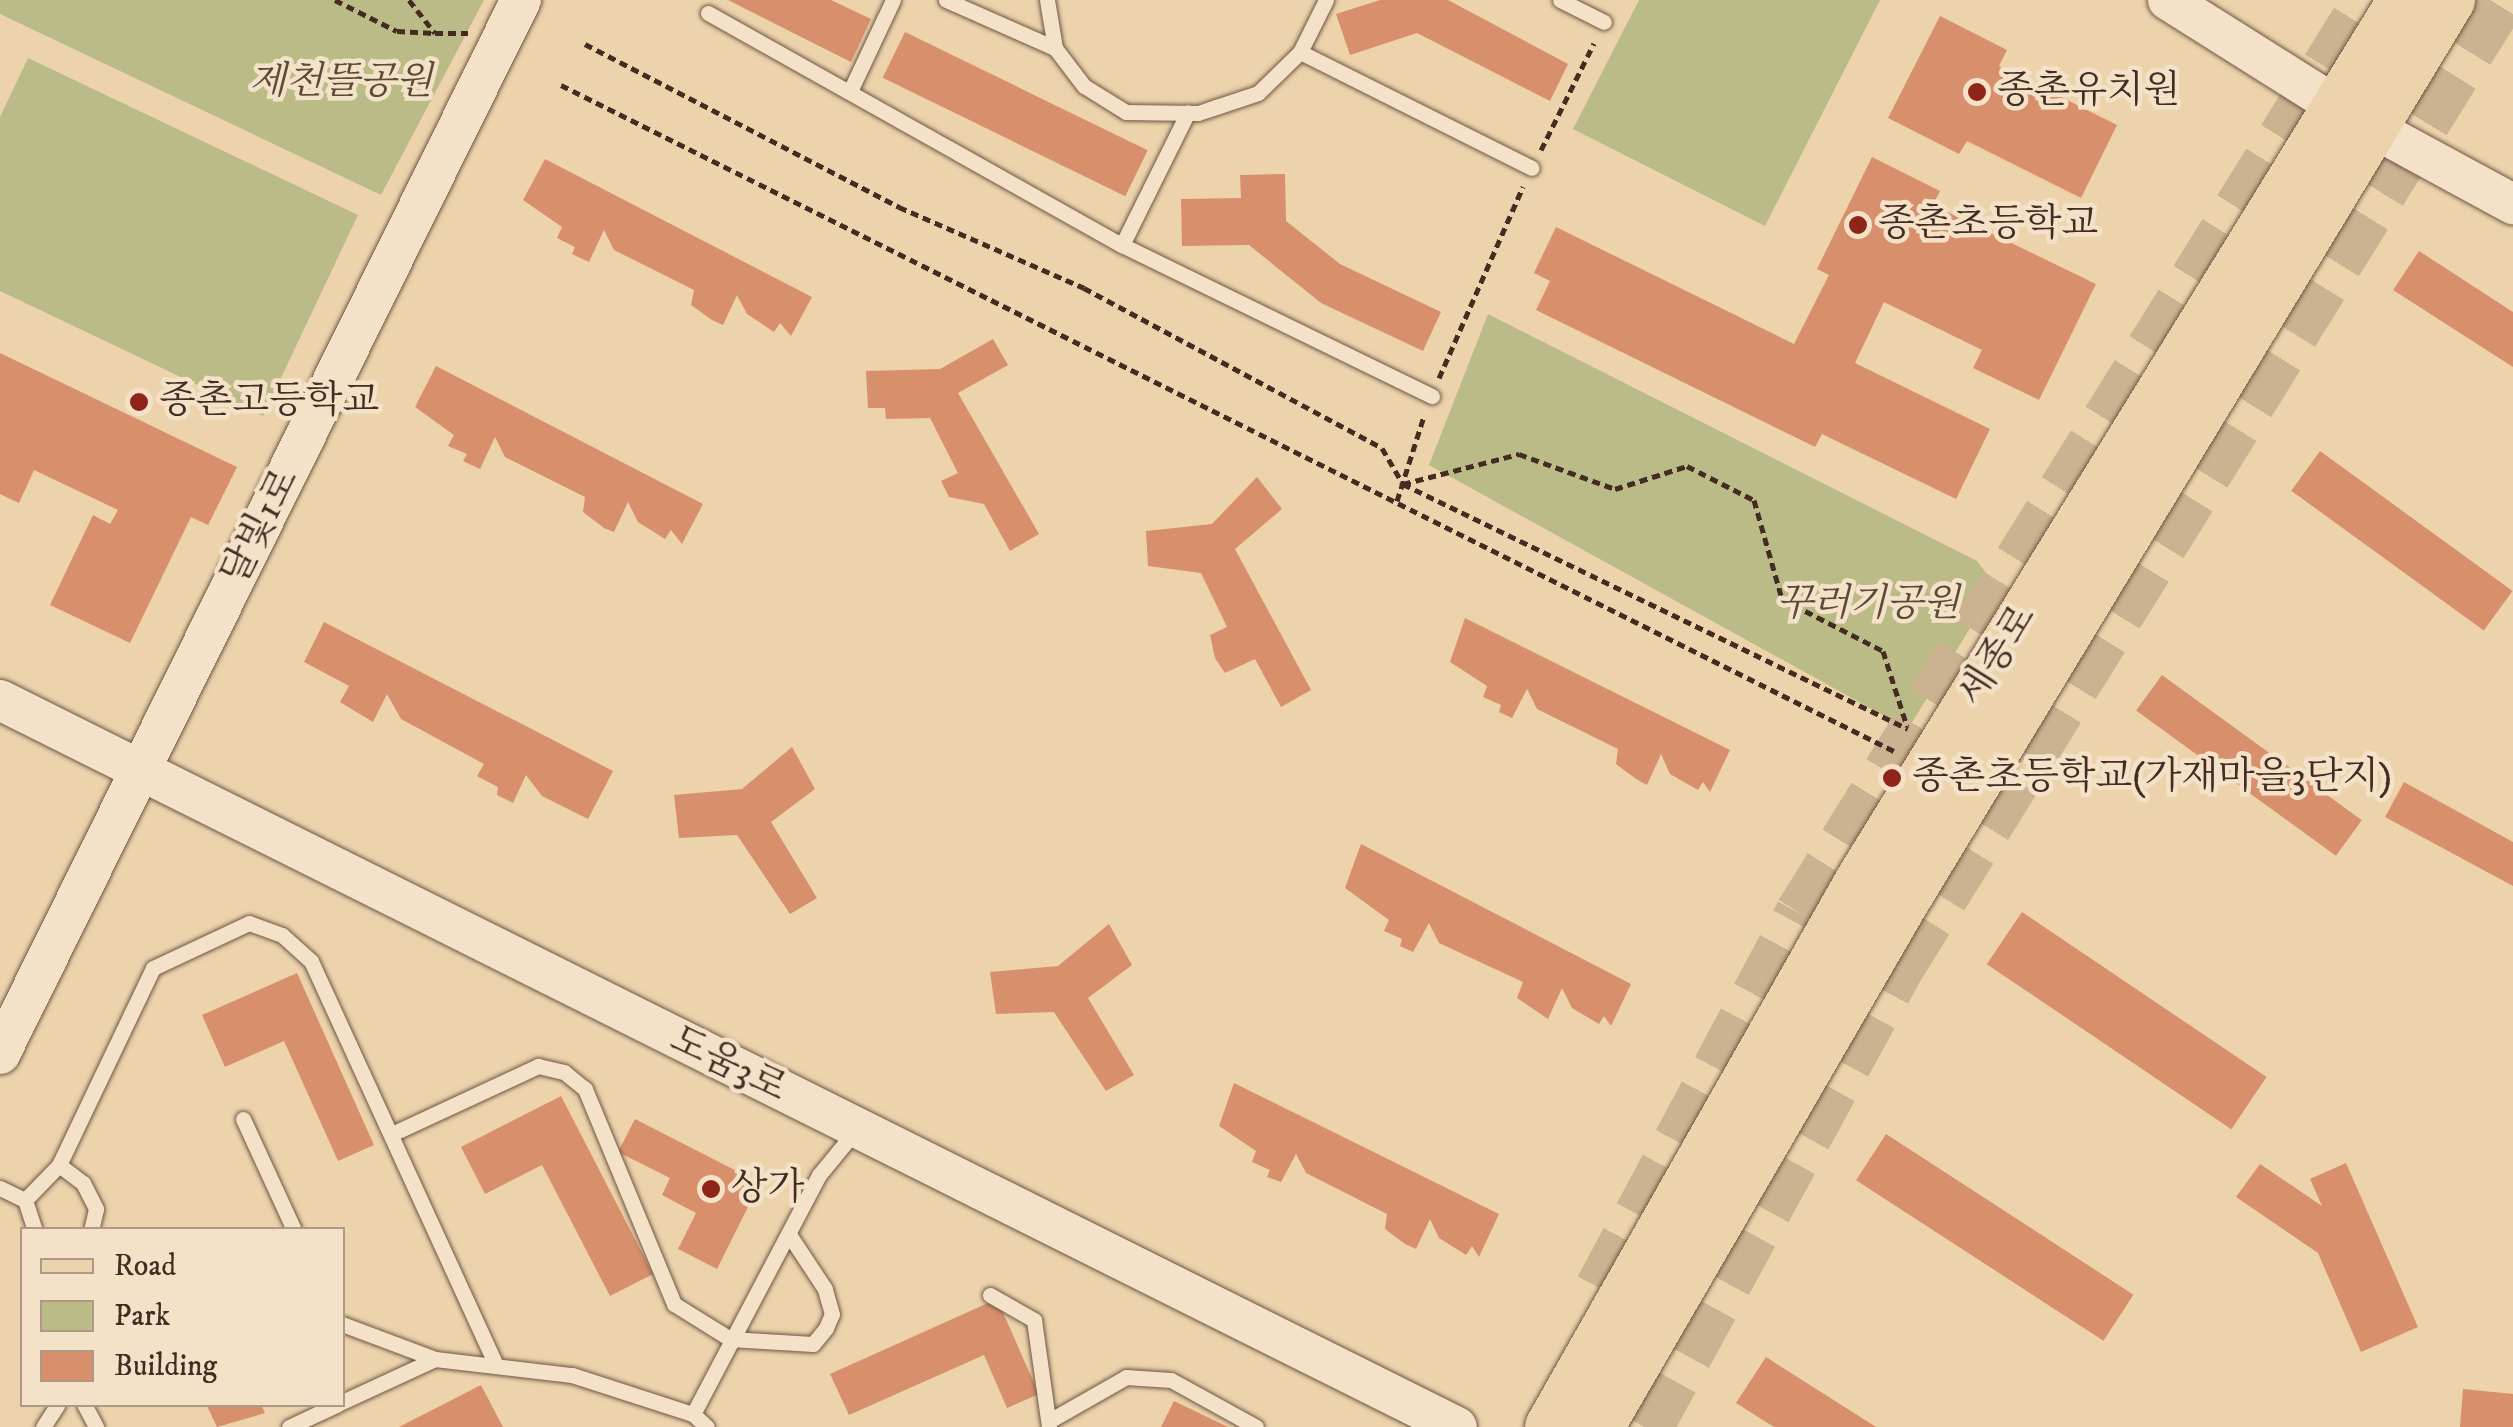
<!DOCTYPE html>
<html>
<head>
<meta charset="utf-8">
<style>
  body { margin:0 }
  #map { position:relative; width:2513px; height:1427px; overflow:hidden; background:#edd3ab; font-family:"IM FELL DW Pica","Noto Serif KR",serif }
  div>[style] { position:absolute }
  .green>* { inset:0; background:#bbbb87 }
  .building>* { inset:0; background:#d88f6b; transform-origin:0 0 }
  .trunk-tunnel>* { height:55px; margin-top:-27.5px; transform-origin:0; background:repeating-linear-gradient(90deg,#cbb290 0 55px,transparent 0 83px) }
  .path>* { height:5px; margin-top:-2.5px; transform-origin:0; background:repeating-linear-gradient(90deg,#442c23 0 8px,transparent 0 13px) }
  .roads { filter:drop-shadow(0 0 2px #6e5645) drop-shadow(0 0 2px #6e5645) }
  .service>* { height:15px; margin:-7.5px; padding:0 7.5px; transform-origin:7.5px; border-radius:7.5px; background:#f3e2c8 }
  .tertiary>* { height:40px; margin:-20px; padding:0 20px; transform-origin:20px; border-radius:20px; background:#f3e2c8 }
  .primary>* { height:50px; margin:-25px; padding:0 25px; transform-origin:25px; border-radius:25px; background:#edd3ab }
  .dots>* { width:28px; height:28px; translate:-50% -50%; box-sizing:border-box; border:5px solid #f3e2c8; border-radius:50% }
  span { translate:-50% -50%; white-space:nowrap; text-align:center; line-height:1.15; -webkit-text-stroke:9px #f3e2c8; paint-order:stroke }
  .park-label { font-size:38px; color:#5c4937; font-style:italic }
  .poi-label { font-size:38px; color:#442c23 }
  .left { translate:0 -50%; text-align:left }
  .street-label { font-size:38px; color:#442c23 }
  .legend { position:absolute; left:20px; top:1227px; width:325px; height:180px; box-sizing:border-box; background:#f3e2c8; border:2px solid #ad9986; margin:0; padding:12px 18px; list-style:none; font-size:30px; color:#442c23 }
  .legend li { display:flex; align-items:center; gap:20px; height:50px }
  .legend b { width:50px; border:2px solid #ad9986 }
</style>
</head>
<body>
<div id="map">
  <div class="green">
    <i style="clip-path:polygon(0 0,484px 0,381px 195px,0 14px)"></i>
    <i style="clip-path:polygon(1639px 0,1880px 0,1765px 226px,1573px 129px)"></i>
    <i style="clip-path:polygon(28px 58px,358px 215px,263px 416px,0 291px,0 117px)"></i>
    <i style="clip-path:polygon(1488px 314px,1977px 561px,1996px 586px,1908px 729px,1429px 465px)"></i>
  </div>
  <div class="building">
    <i style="clip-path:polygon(728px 0,831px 0,871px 19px,851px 62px)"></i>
    <i style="clip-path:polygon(1380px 0,1448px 0,1568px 64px,1550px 101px,1417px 33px,1350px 55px,1336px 14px)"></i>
    <i style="clip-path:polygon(1940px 16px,2007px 50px,1999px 66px,2117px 125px,2081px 198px,1967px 141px,1959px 154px,1888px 118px)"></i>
    <i style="left:905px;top:32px;width:270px;height:51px;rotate:26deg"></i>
    <i style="clip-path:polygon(1872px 157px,1940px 191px,1933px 205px,2096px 284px,2039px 400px,1973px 368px,1982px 350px,1884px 302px,1855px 363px,1990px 429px,1956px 499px,1822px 434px,1815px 447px,1536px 310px,1550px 281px,1534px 273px,1556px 227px,1794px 344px,1829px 275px,1817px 269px)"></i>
    <i style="clip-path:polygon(545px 159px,812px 297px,791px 336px,780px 323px,774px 332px,747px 314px,737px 295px,723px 325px,712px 320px,691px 305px,694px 290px,614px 250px,604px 230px,589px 262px,572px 254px,575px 247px,557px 238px,562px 227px,523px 200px)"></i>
    <i style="clip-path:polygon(1285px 174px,1286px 221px,1340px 264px,1441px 312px,1423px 351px,1321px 303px,1249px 245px,1182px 246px,1181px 199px,1241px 198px,1240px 175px)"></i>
    <i style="clip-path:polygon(2419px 251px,2513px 312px,2513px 367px,2393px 290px)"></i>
    <i style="clip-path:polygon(993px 339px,1008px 365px,958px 393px,1039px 534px,1010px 551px,984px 504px,949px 497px,941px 481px,958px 473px,930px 418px,886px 419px,885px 408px,868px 408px,866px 371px,940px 369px)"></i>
    <i style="clip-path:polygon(0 353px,237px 467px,208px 525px,191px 517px,130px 643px,50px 605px,93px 515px,110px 524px,118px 510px,34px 470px,19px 503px,0 494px)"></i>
    <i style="clip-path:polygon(436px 366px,703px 504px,682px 544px,671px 530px,665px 539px,638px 522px,628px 502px,614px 532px,604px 528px,583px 512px,585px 497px,505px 457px,495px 437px,480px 469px,463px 461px,467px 454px,448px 446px,454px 435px,415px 407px)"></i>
    <i style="left:2320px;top:451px;width:238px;height:49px;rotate:36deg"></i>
    <i style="clip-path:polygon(1257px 477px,1282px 509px,1235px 549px,1311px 690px,1281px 707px,1255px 659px,1225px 673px,1215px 658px,1210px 635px,1227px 627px,1201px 573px,1148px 566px,1146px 531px,1212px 524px)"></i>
    <i style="clip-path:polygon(1465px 618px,1730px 750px,1710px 792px,1703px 782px,1698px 790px,1670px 774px,1661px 754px,1647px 785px,1636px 779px,1616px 764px,1618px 749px,1537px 709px,1527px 689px,1512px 718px,1499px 712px,1501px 705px,1483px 697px,1487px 686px,1450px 662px)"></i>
    <i style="clip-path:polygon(324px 622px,613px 771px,588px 819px,542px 796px,526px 775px,513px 803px,497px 795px,498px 787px,477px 776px,484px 764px,401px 719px,387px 694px,373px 722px,340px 702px,349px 686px,304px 662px)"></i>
    <i style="left:2162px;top:675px;width:247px;height:44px;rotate:36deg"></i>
    <i style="clip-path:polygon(792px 747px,815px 789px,771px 822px,817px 898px,790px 914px,737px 835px,679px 838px,674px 795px,742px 789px)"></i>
    <i style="clip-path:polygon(2404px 782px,2513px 842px,2513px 886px,2385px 817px)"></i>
    <i style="clip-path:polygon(1361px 844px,1631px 984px,1611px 1026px,1604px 1016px,1599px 1024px,1572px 1008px,1562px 988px,1548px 1019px,1517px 998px,1523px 982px,1439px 943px,1429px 923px,1413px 952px,1400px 946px,1402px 939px,1384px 931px,1389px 920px,1345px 888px)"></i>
    <i style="left:2022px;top:912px;width:295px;height:63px;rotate:34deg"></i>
    <i style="clip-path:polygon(1109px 924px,1132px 965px,1088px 998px,1134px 1075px,1106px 1091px,1054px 1012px,996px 1014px,990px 972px,1058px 966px)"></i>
    <i style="clip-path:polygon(297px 973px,374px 1145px,338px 1161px,284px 1041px,225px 1067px,202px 1015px)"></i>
    <i style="clip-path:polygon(1234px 1083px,1499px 1214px,1479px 1257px,1472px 1246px,1466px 1255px,1439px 1238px,1430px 1219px,1416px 1249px,1405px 1244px,1385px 1229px,1387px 1214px,1306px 1173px,1296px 1154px,1281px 1182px,1267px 1177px,1270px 1170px,1252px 1162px,1256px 1151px,1219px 1126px)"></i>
    <i style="clip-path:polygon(561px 1096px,653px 1274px,610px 1296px,542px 1165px,485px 1194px,461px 1147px)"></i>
    <i style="clip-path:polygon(635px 1119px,760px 1183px,717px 1269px,678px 1249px,696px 1213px,662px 1195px,670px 1178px,618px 1152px)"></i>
    <i style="left:1886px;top:1134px;width:295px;height:55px;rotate:33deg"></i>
    <i style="clip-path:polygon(2346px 1163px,2418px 1327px,2361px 1352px,2318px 1253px,2236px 1197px,2260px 1164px,2322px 1206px,2310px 1179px)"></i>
    <i style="clip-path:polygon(997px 1299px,1039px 1394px,1007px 1408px,984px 1355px,849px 1415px,830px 1374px)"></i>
    <i style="clip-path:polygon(1766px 1357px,1876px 1427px,1774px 1427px,1736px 1403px)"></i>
    <i style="clip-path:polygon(481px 1385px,503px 1427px,399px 1427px)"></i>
    <i style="clip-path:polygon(2463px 1389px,2513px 1394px,2513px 1427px,2460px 1427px)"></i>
    <i style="clip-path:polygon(1174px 1401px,1228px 1427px,1161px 1427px)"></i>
    <i style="clip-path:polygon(206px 1404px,261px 1404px,265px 1413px,217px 1427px)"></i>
  </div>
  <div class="trunk-tunnel">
    <i style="left:1602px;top:1289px;width:425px;rotate:-61.9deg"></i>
    <i style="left:1802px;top:914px;width:1077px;rotate:-58.1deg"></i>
    <i style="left:1645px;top:1427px;width:525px;rotate:-61.34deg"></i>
    <i style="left:1897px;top:966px;width:1138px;rotate:-58.11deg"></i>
  </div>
  <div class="path">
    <i style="left:335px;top:0;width:69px;rotate:26.6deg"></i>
    <i style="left:397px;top:31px;width:38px;rotate:3deg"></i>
    <i style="left:409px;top:0;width:42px;rotate:51.8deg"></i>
    <i style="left:435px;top:33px;width:33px"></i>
    <i style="left:585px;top:44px;width:354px;rotate:27.4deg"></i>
    <i style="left:899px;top:207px;width:202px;rotate:23.6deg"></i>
    <i style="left:1084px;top:288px;width:338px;rotate:28.2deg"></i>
    <i style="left:1382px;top:448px;width:42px;rotate:59.7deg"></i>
    <i style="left:1403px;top:484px;width:561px;rotate:25.88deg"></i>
    <i style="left:561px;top:85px;width:1490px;rotate:26.55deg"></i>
    <i style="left:1541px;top:150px;width:119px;rotate:-63.6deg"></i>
    <i style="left:1439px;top:378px;width:209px;rotate:-66.3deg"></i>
    <i style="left:1403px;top:484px;width:120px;rotate:-14.5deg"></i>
    <i style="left:1519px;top:454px;width:102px;rotate:20deg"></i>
    <i style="left:1615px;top:489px;width:76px;rotate:-17.7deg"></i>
    <i style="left:1687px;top:466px;width:75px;rotate:26.9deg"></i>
    <i style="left:1754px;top:500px;width:103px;rotate:74.2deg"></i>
    <i style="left:1782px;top:599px;width:114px;rotate:27.2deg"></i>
    <i style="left:1883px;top:651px;width:79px;rotate:72.3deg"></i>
    <i style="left:1397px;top:501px;width:89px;rotate:-72.4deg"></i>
  </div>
  <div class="roads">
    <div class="service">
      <i style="left:946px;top:0;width:119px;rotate:23.8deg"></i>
      <i style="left:1055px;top:48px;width:48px;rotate:52.7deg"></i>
      <i style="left:1084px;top:86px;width:49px;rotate:31.8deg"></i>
      <i style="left:1126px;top:112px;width:72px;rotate:0.8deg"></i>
      <i style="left:1198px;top:113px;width:63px;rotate:-18.4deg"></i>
      <i style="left:1258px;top:93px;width:59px;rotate:-44.3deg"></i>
      <i style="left:1300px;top:52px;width:58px;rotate:-63.4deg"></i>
      <i style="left:1047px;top:0;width:49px;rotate:80.5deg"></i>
      <i style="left:1560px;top:0;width:49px;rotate:26.6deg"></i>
      <i style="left:708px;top:13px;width:475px;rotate:29.3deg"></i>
      <i style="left:1122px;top:245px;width:345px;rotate:26deg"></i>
      <i style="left:1300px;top:52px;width:259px;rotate:26.6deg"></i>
      <i style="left:852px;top:87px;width:96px;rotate:-64.8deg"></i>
      <i style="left:1122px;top:245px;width:148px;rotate:-63.6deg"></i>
      <i style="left:243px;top:1119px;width:122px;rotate:65.3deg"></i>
      <i style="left:396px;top:1132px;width:157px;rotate:-24.9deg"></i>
      <i style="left:538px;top:1066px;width:27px;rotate:13deg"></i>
      <i style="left:564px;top:1072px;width:27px;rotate:39deg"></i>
      <i style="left:585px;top:1089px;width:233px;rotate:67.5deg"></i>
      <i style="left:674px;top:1304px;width:66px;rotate:32deg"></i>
      <i style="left:730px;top:1339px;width:83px;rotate:3.4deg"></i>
      <i style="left:813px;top:1344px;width:21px;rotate:-51deg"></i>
      <i style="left:826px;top:1328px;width:15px;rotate:-67deg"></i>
      <i style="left:832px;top:1314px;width:26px;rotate:-106deg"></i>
      <i style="left:825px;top:1289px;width:64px;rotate:-123.4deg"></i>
      <i style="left:59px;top:1165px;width:218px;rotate:-64.5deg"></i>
      <i style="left:153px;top:968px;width:106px;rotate:-25.1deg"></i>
      <i style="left:249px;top:923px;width:35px;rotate:20deg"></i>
      <i style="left:282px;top:935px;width:39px;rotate:42deg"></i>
      <i style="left:311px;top:961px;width:440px;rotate:65.4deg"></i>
      <i style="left:0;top:1188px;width:28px;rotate:26deg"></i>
      <i style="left:25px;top:1200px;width:32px;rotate:72deg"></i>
      <i style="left:25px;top:1200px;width:49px;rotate:-45.8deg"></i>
      <i style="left:59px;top:1165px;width:30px;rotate:37deg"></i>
      <i style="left:83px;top:1183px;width:29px;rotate:63deg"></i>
      <i style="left:96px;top:1209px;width:22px;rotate:103deg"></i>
      <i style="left:990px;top:1295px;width:51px;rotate:29.6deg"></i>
      <i style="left:1034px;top:1320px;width:108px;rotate:82deg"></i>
      <i style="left:342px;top:1324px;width:99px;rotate:20.6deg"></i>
      <i style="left:435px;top:1359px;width:138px;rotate:6.7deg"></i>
      <i style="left:572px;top:1375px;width:127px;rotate:17.9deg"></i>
      <i style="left:693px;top:1414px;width:19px;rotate:43deg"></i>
      <i style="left:342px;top:1402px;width:102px;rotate:-24.8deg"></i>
      <i style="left:84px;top:1404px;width:26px;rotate:62deg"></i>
      <i style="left:693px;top:1414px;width:270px;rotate:-62.2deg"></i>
      <i style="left:819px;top:1175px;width:57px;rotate:-50.7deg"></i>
      <i style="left:1049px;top:1421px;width:89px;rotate:-29.7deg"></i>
      <i style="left:1126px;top:1377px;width:45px;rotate:3.8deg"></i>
      <i style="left:1171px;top:1380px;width:97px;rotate:28.9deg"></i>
      <i style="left:43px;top:1427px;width:27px;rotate:-57deg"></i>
      <i style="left:289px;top:1427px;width:54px;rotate:-25.1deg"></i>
    </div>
    <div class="tertiary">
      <i style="left:2168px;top:0;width:199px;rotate:32.2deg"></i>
      <i style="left:2371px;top:127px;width:162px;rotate:28.5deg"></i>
      <i style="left:0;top:700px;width:1628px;rotate:26.52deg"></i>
      <i style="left:0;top:1054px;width:1176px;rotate:-63.7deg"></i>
    </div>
    <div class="primary">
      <i style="left:1550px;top:1427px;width:628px;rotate:-60.41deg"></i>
      <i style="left:1860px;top:881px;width:1035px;rotate:-58.35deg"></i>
      <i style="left:1599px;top:1427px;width:604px;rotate:-59.87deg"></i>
      <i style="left:1902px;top:905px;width:1058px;rotate:-58.8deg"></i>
    </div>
  </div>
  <div class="dots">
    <i style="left:1977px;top:92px;background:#8f2418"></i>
    <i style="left:1858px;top:225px;background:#8f2418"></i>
    <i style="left:139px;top:402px;background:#8f2418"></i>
    <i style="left:1892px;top:778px;background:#8f2418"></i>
    <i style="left:711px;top:1189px;background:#8f2418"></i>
  </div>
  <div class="park-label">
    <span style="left:341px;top:83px">제천뜰공원</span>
    <span style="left:1868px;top:605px">꾸러기공원</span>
  </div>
  <div class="poi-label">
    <span class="left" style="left:1997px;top:92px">종촌유치원</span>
    <span class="left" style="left:1878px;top:225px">종촌초등학교</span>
    <span class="left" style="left:159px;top:402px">종촌고등학교</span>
    <span class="left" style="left:1912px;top:778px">종촌초등학교(가재마을3단지)</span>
    <span class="left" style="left:731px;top:1189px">상가</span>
  </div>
  <div class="street-label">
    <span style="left:261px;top:527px;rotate:-63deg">달빛1로</span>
    <span style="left:1998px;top:656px;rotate:-58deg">세종로</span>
    <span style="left:728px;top:1065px;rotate:26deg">도움3로</span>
  </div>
  <ul class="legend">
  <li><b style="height:12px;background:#edd3ab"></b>Road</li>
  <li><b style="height:28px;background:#bbbb87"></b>Park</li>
  <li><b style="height:28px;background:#d88f6b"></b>Building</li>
  </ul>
</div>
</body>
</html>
